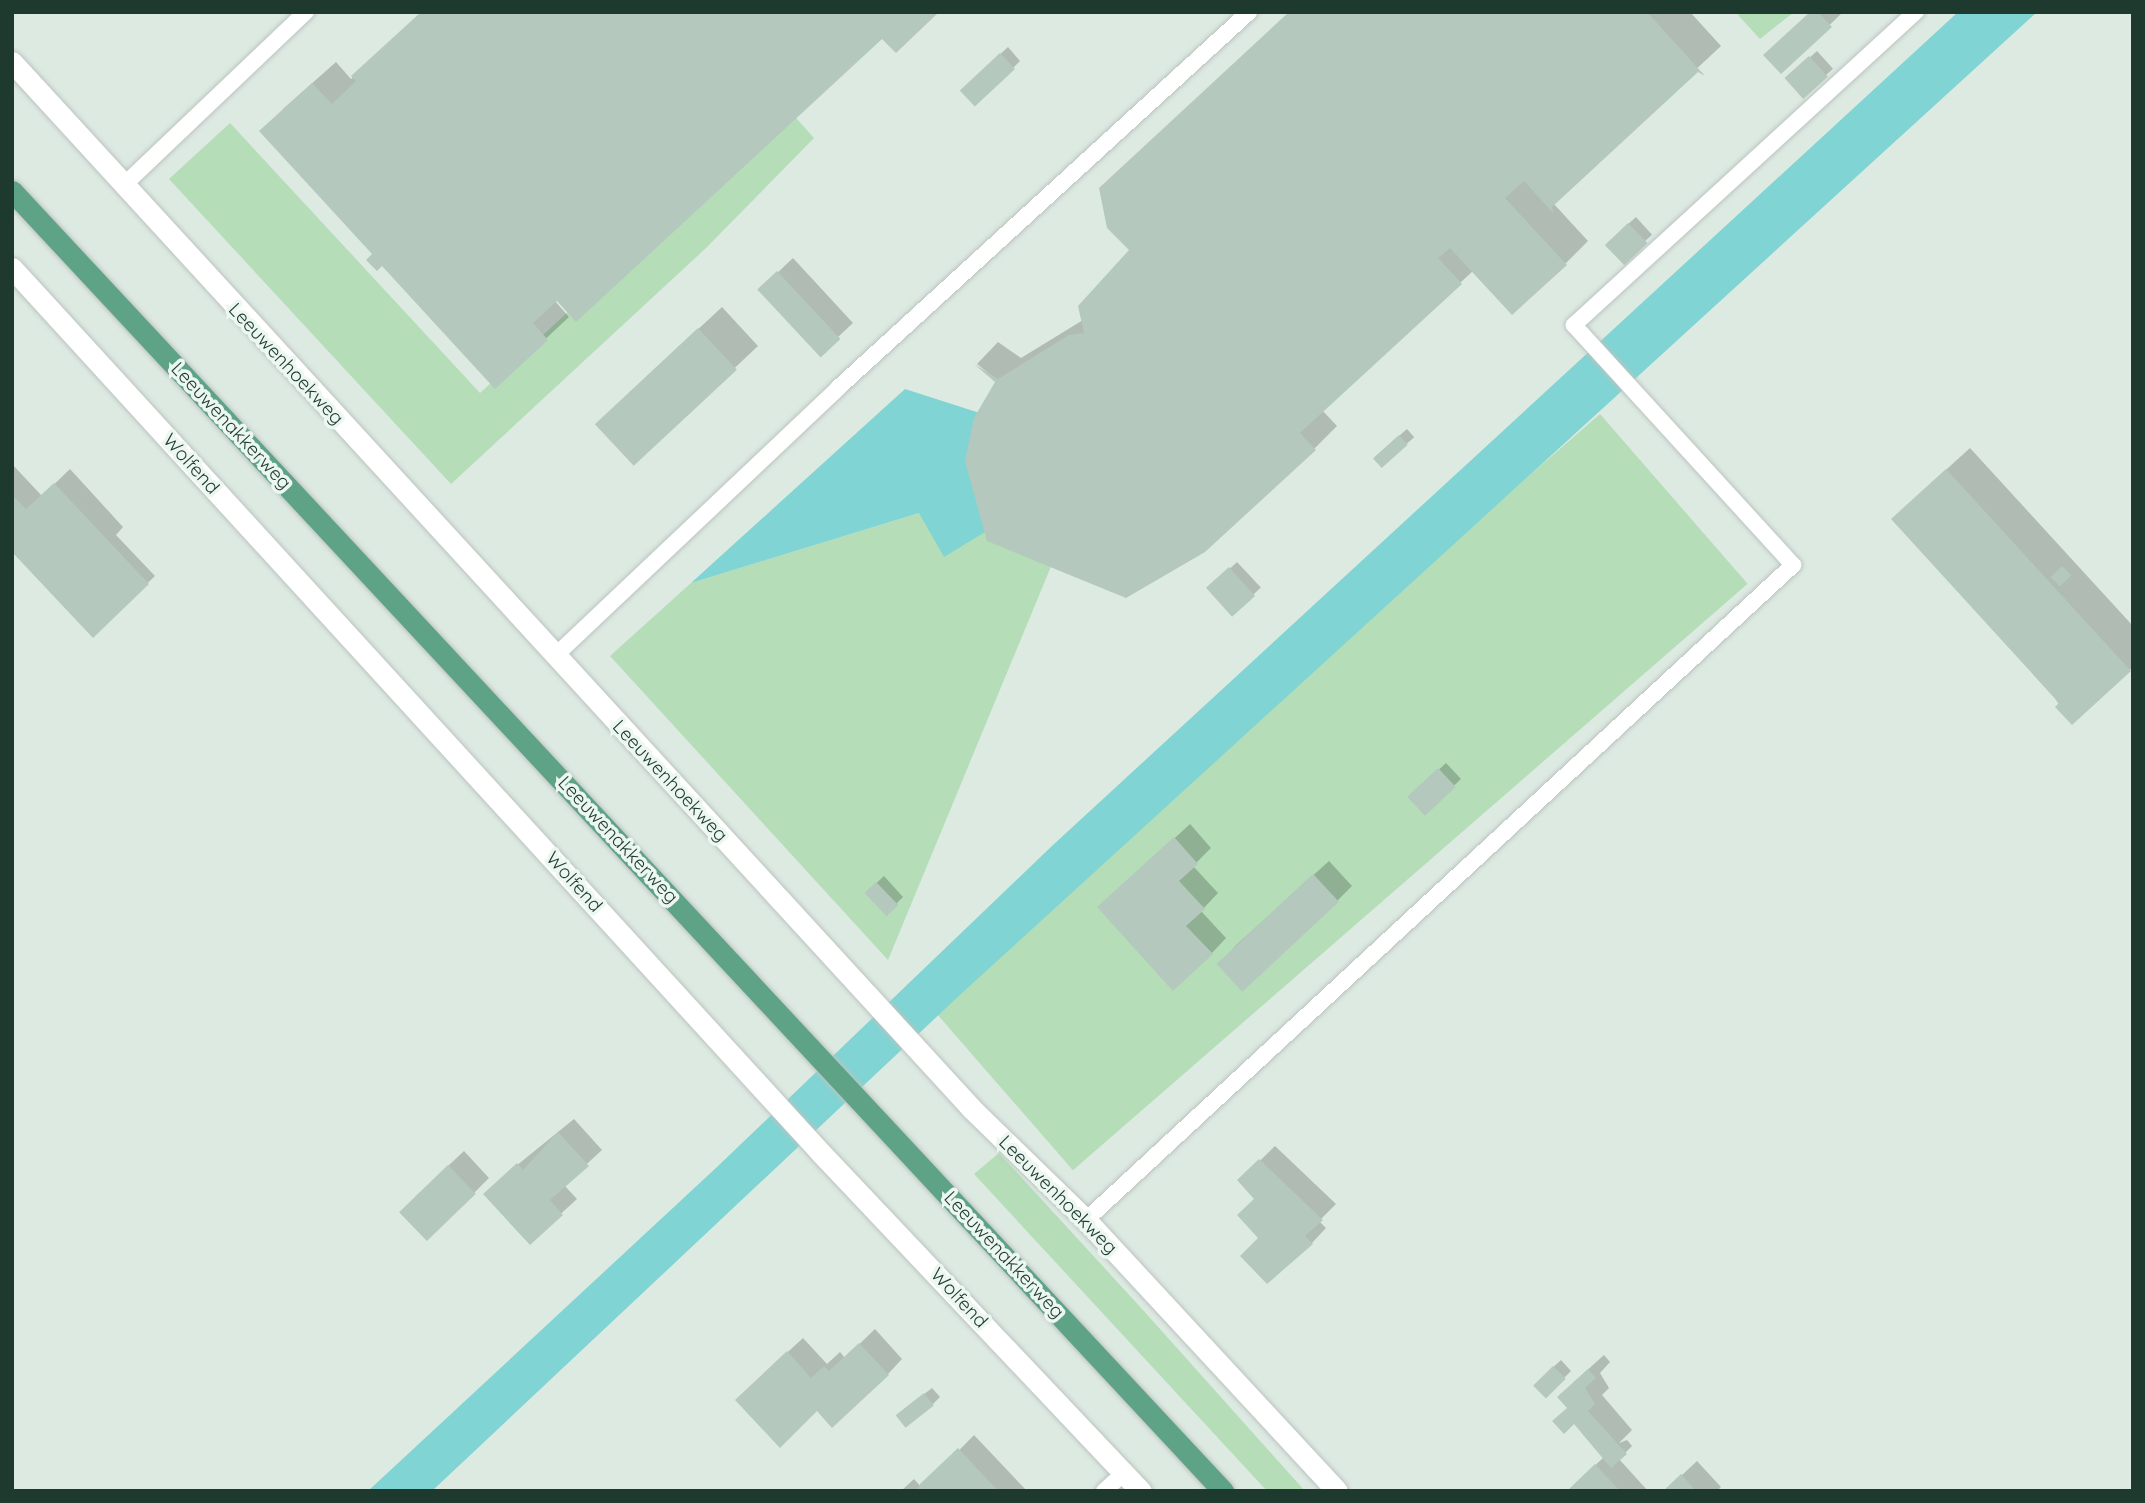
<!DOCTYPE html>
<html>
<head>
<meta charset="utf-8">
<style>
  body { margin:0 }
  #map { position:relative; width:2145px; height:1503px; overflow:hidden; background:#ddeae2; font-family:Quicksand,sans-serif }
  div>[style] { position:absolute }
  .green>* { inset:0; background:#b4ddb8; transform-origin:0 0 }
  .water>* { inset:0; background:#80d4d3 }
  .shadow>* { inset:0; background:#0003; transform-origin:0 0 }
  .building>* { inset:0; background:#b5c8bd; transform-origin:0 0 }
  .roads { filter:drop-shadow(0 0 2px #bcc4c0) drop-shadow(0 0 2px #bcc4c0) }
  .lane>* { height:16px; margin:-8px; padding:0 8px; transform-origin:8px; border-radius:8px; background:#fff }
  .street>* { height:21px; margin:-10.5px; padding:0 10.5px; transform-origin:10.5px; border-radius:10.5px; background:#fff }
  .primary>* { height:21px; margin:-10.5px; padding:0 10.5px; transform-origin:10.5px; border-radius:10.5px; background:#5ea386 }
  span { translate:-50% -50%; white-space:nowrap; text-align:center; line-height:1.15; -webkit-text-stroke:7px #edf7f1; paint-order:stroke }
  .street-label { font-size:19px; color:#1e3a2e }
  .frame { position:absolute; inset:0; border:14px solid #1e3a2e; pointer-events:none }
</style>
</head>
<body>
<div id="map">
  <div class="green">
    <i style="clip-path:polygon(1741px 12px,1794px 12px,1760px 39px,1738px 15px)"></i>
    <i style="clip-path:polygon(788px 109px,814px 138px,706px 248px,451px 484px,169px 179px,230px 123px,480px 393px)"></i>
    <i style="left:1600px;top:414px;width:225px;height:894px;rotate:49deg"></i>
    <i style="clip-path:polygon(919px 513px,1003px 521px,1052px 564px,888px 960px,610px 656px,691px 583px)"></i>
    <i style="clip-path:polygon(999px 1153px,1143px 1310px,1305px 1491px,1267px 1491px,974px 1174px)"></i>
  </div>
  <div class="water">
    <i style="clip-path:polygon(1958px 12px,2037px 12px,962px 993px,432px 1491px,368px 1491px,717px 1167px,1053px 845px)"></i>
    <i style="clip-path:polygon(905px 389px,986px 415px,1003px 521px,944px 557px,919px 513px,691px 583px)"></i>
  </div>
  <div class="shadow">
    <i style="clip-path:polygon(1290px 12px,1690px 12px,1721px 46px,1553px 203px,1588px 241px,1566px 263px,1512px 313px,1473px 271px,1322px 410px,1337px 426px,1314px 449px,998px 381px,977px 364px,998px 342px,1021px 358px,1083px 320px)"></i>
    <i style="clip-path:polygon(1811px 12px,1843px 12px,1782px 71px)"></i>
    <i style="clip-path:polygon(882px 37px,554px 300px,569px 317px,495px 386px,374px 254px,283px 109px,336px 62px,351px 79px,376px 54px)"></i>
    <i style="clip-path:polygon(1008px 47px,1020px 61px,1013px 68px,969px 83px)"></i>
    <i style="left:1817px;top:51px;width:24px;height:40px;rotate:48deg"></i>
    <i style="left:1636px;top:217px;width:24px;height:40px;rotate:48deg"></i>
    <i style="clip-path:polygon(793px 258px,853px 323px,838px 337px,775px 275px)"></i>
    <i style="clip-path:polygon(722px 307px,758px 346px,634px 463px,620px 402px)"></i>
    <i style="left:1407px;top:429px;width:11px;height:43px;rotate:49deg"></i>
    <i style="clip-path:polygon(1970px 448px,2133px 626px,2133px 667px,2072px 723px,1916px 497px)"></i>
    <i style="clip-path:polygon(12px 464px,42px 496px,70px 469px,123px 527px,116px 535px,155px 576px,93px 635px,12px 550px)"></i>
    <i style="left:1237px;top:562px;width:35px;height:38px;rotate:47deg"></i>
    <i style="left:1446px;top:763px;width:22px;height:50px;rotate:47deg"></i>
    <i style="clip-path:polygon(1190px 824px,1211px 848px,1193px 866px,1218px 893px,1201px 911px,1226px 938px,1212px 953px,1115px 893px)"></i>
    <i style="clip-path:polygon(1329px 861px,1352px 886px,1337px 901px,1233px 948px)"></i>
    <i style="clip-path:polygon(884px 876px,903px 897px,896px 904px,866px 893px)"></i>
    <i style="clip-path:polygon(574px 1119px,602px 1150px,564px 1185px,577px 1199px,530px 1242px,500px 1179px)"></i>
    <i style="clip-path:polygon(1275px 1146px,1336px 1204px,1319px 1221px,1326px 1228px,1312px 1243px,1260px 1238px,1256px 1198px,1240px 1180px)"></i>
    <i style="clip-path:polygon(464px 1151px,489px 1178px,474px 1193px,415px 1197px)"></i>
    <i style="clip-path:polygon(875px 1329px,902px 1359px,888px 1374px,817px 1408px,752px 1385px,803px 1338px,827px 1364px,840px 1352px,845px 1358px)"></i>
    <i style="clip-path:polygon(1604px 1355px,1610px 1362px,1600px 1373px,1609px 1388px,1602px 1395px,1632px 1430px,1619px 1443px,1627px 1440px,1632px 1446px,1619px 1459px,1648px 1491px,1568px 1491px,1605px 1456px,1569px 1407px,1574px 1382px)"></i>
    <i style="clip-path:polygon(1561px 1360px,1571px 1371px,1564px 1378px,1534px 1385px)"></i>
    <i style="clip-path:polygon(932px 1388px,940px 1397px,933px 1404px,905px 1409px)"></i>
    <i style="clip-path:polygon(974px 1435px,1027px 1491px,901px 1491px,914px 1479px,922px 1488px)"></i>
    <i style="clip-path:polygon(1697px 1461px,1721px 1487px,1717px 1491px,1665px 1491px)"></i>
  </div>
  <div class="building">
    <i style="clip-path:polygon(421px 12px,939px 12px,896px 53px,882px 39px,576px 322px,557px 301px,533px 323px,548px 340px,495px 389px,382px 266px,377px 271px,366px 260px,372px 254px,259px 131px,312px 83px,332px 104px,356px 81px,351px 76px)"></i>
    <i style="clip-path:polygon(1289px 12px,1647px 12px,1705px 76px,1698px 72px,1552px 207px,1554px 214px,1524px 181px,1505px 198px,1567px 265px,1512px 315px,1450px 248px,1438px 258px,1462px 284px,1300px 433px,1316px 450px,1205px 552px,1126px 598px,987px 541px,965px 461px,974px 418px,995px 382px,974px 364px,998px 379px,1069px 335px,1084px 333px,1078px 306px,1129px 250px,1107px 228px,1099px 188px)"></i>
    <i style="clip-path:polygon(1810px 12px,1818px 12px,1832px 27px,1781px 74px,1763px 55px)"></i>
    <i style="left:1000px;top:53px;width:22px;height:55px;rotate:47deg"></i>
    <i style="left:1809px;top:56px;width:28px;height:33px;rotate:48deg"></i>
    <i style="left:1628px;top:223px;width:28px;height:32px;rotate:46deg"></i>
    <i style="left:777px;top:271px;width:93px;height:27px;rotate:47deg"></i>
    <i style="left:698px;top:328px;width:57px;height:141px;rotate:47deg"></i>
    <i style="left:1399px;top:435px;width:13px;height:35px;rotate:48deg"></i>
    <i style="clip-path:polygon(1946px 469px,2131px 671px,2072px 725px,2055px 707px,2059px 703px,1891px 519px)"></i>
    <i style="clip-path:polygon(54px 483px,149px 584px,93px 638px,12px 552px,12px 495px,26px 509px)"></i>
    <i style="left:2062px;top:566px;width:13px;height:16px;rotate:45deg"></i>
    <i style="left:1229px;top:567px;width:39px;height:31px;rotate:48deg"></i>
    <i style="left:1438px;top:768px;width:26px;height:42px;rotate:47deg"></i>
    <i style="clip-path:polygon(1174px 837px,1198px 864px,1179px 881px,1205px 909px,1186px 926px,1213px 954px,1173px 991px,1097px 907px)"></i>
    <i style="left:1313px;top:874px;width:38px;height:132px;rotate:47deg"></i>
    <i style="left:876px;top:882px;width:32px;height:16px;rotate:46deg"></i>
    <i style="clip-path:polygon(558px 1132px,589px 1166px,550px 1200px,563px 1215px,530px 1245px,483px 1194px,517px 1163px,523px 1170px)"></i>
    <i style="clip-path:polygon(1259px 1159px,1323px 1220px,1305px 1236px,1313px 1244px,1267px 1284px,1240px 1256px,1258px 1238px,1237px 1215px,1254px 1199px,1237px 1180px)"></i>
    <i style="left:448px;top:1165px;width:40px;height:68px;rotate:46deg"></i>
    <i style="clip-path:polygon(859px 1343px,889px 1375px,832px 1428px,817px 1411px,780px 1448px,735px 1400px,787px 1351px,811px 1378px,824px 1366px,829px 1371px)"></i>
    <i style="left:1553px;top:1366px;width:18px;height:28px;rotate:45deg"></i>
    <i style="clip-path:polygon(1588px 1369px,1596px 1378px,1585px 1388px,1595px 1404px,1588px 1411px,1627px 1454px,1611px 1468px,1574px 1424px,1564px 1434px,1552px 1421px,1567px 1408px,1557px 1397px)"></i>
    <i style="left:924px;top:1393px;width:16px;height:36px;rotate:52deg"></i>
    <i style="clip-path:polygon(958px 1448px,998px 1491px,918px 1491px,920px 1484px)"></i>
    <i style="clip-path:polygon(1595px 1464px,1620px 1491px,1567px 1491px)"></i>
    <i style="clip-path:polygon(1681px 1474px,1696px 1491px,1663px 1491px)"></i>
  </div>
  <div class="roads">
    <div class="lane">
      <i style="left:123px;top:186px;width:253px;rotate:-43.6deg"></i>
      <i style="left:555px;top:656px;width:390px;rotate:-43.4deg"></i>
      <i style="left:838px;top:388px;width:557px;rotate:-42.45deg"></i>
      <i style="left:1086px;top:1220px;width:964px;rotate:-42.81deg"></i>
      <i style="left:1793px;top:565px;width:325px;rotate:-132.4deg"></i>
      <i style="left:1574px;top:325px;width:464px;rotate:-42.5deg"></i>
      <i style="left:1104px;top:1491px;width:27px;rotate:-42deg"></i>
    </div>
    <div class="street">
      <i style="left:12px;top:62px;width:1420px;rotate:47.48deg"></i>
      <i style="left:972px;top:1109px;width:159px;rotate:44.2deg"></i>
      <i style="left:1086px;top:1220px;width:369px;rotate:47.2deg"></i>
      <i style="left:12px;top:268px;width:1198px;rotate:47.57deg"></i>
      <i style="left:820px;top:1152px;width:467px;rotate:46.6deg"></i>
    </div>
    <div class="primary">
      <i style="left:12px;top:191px;width:1777px;rotate:47.03deg"></i>
    </div>
  </div>
  <div class="street-label">
    <span style="left:286px;top:364px;rotate:47deg">Leeuwenhoekweg</span>
    <span style="left:231px;top:426px;rotate:47deg">Leeuwenakkerweg</span>
    <span style="left:191px;top:464px;rotate:48deg">Wolfend</span>
    <span style="left:670px;top:781px;rotate:47deg">Leeuwenhoekweg</span>
    <span style="left:618px;top:840px;rotate:47deg">Leeuwenakkerweg</span>
    <span style="left:574px;top:882px;rotate:48deg">Wolfend</span>
    <span style="left:1058px;top:1195px;rotate:45deg">Leeuwenhoekweg</span>
    <span style="left:1004px;top:1255px;rotate:47deg">Leeuwenakkerweg</span>
    <span style="left:959px;top:1298px;rotate:47deg">Wolfend</span>
  </div>
  <div class="frame"></div>
</div>
</body>
</html>
